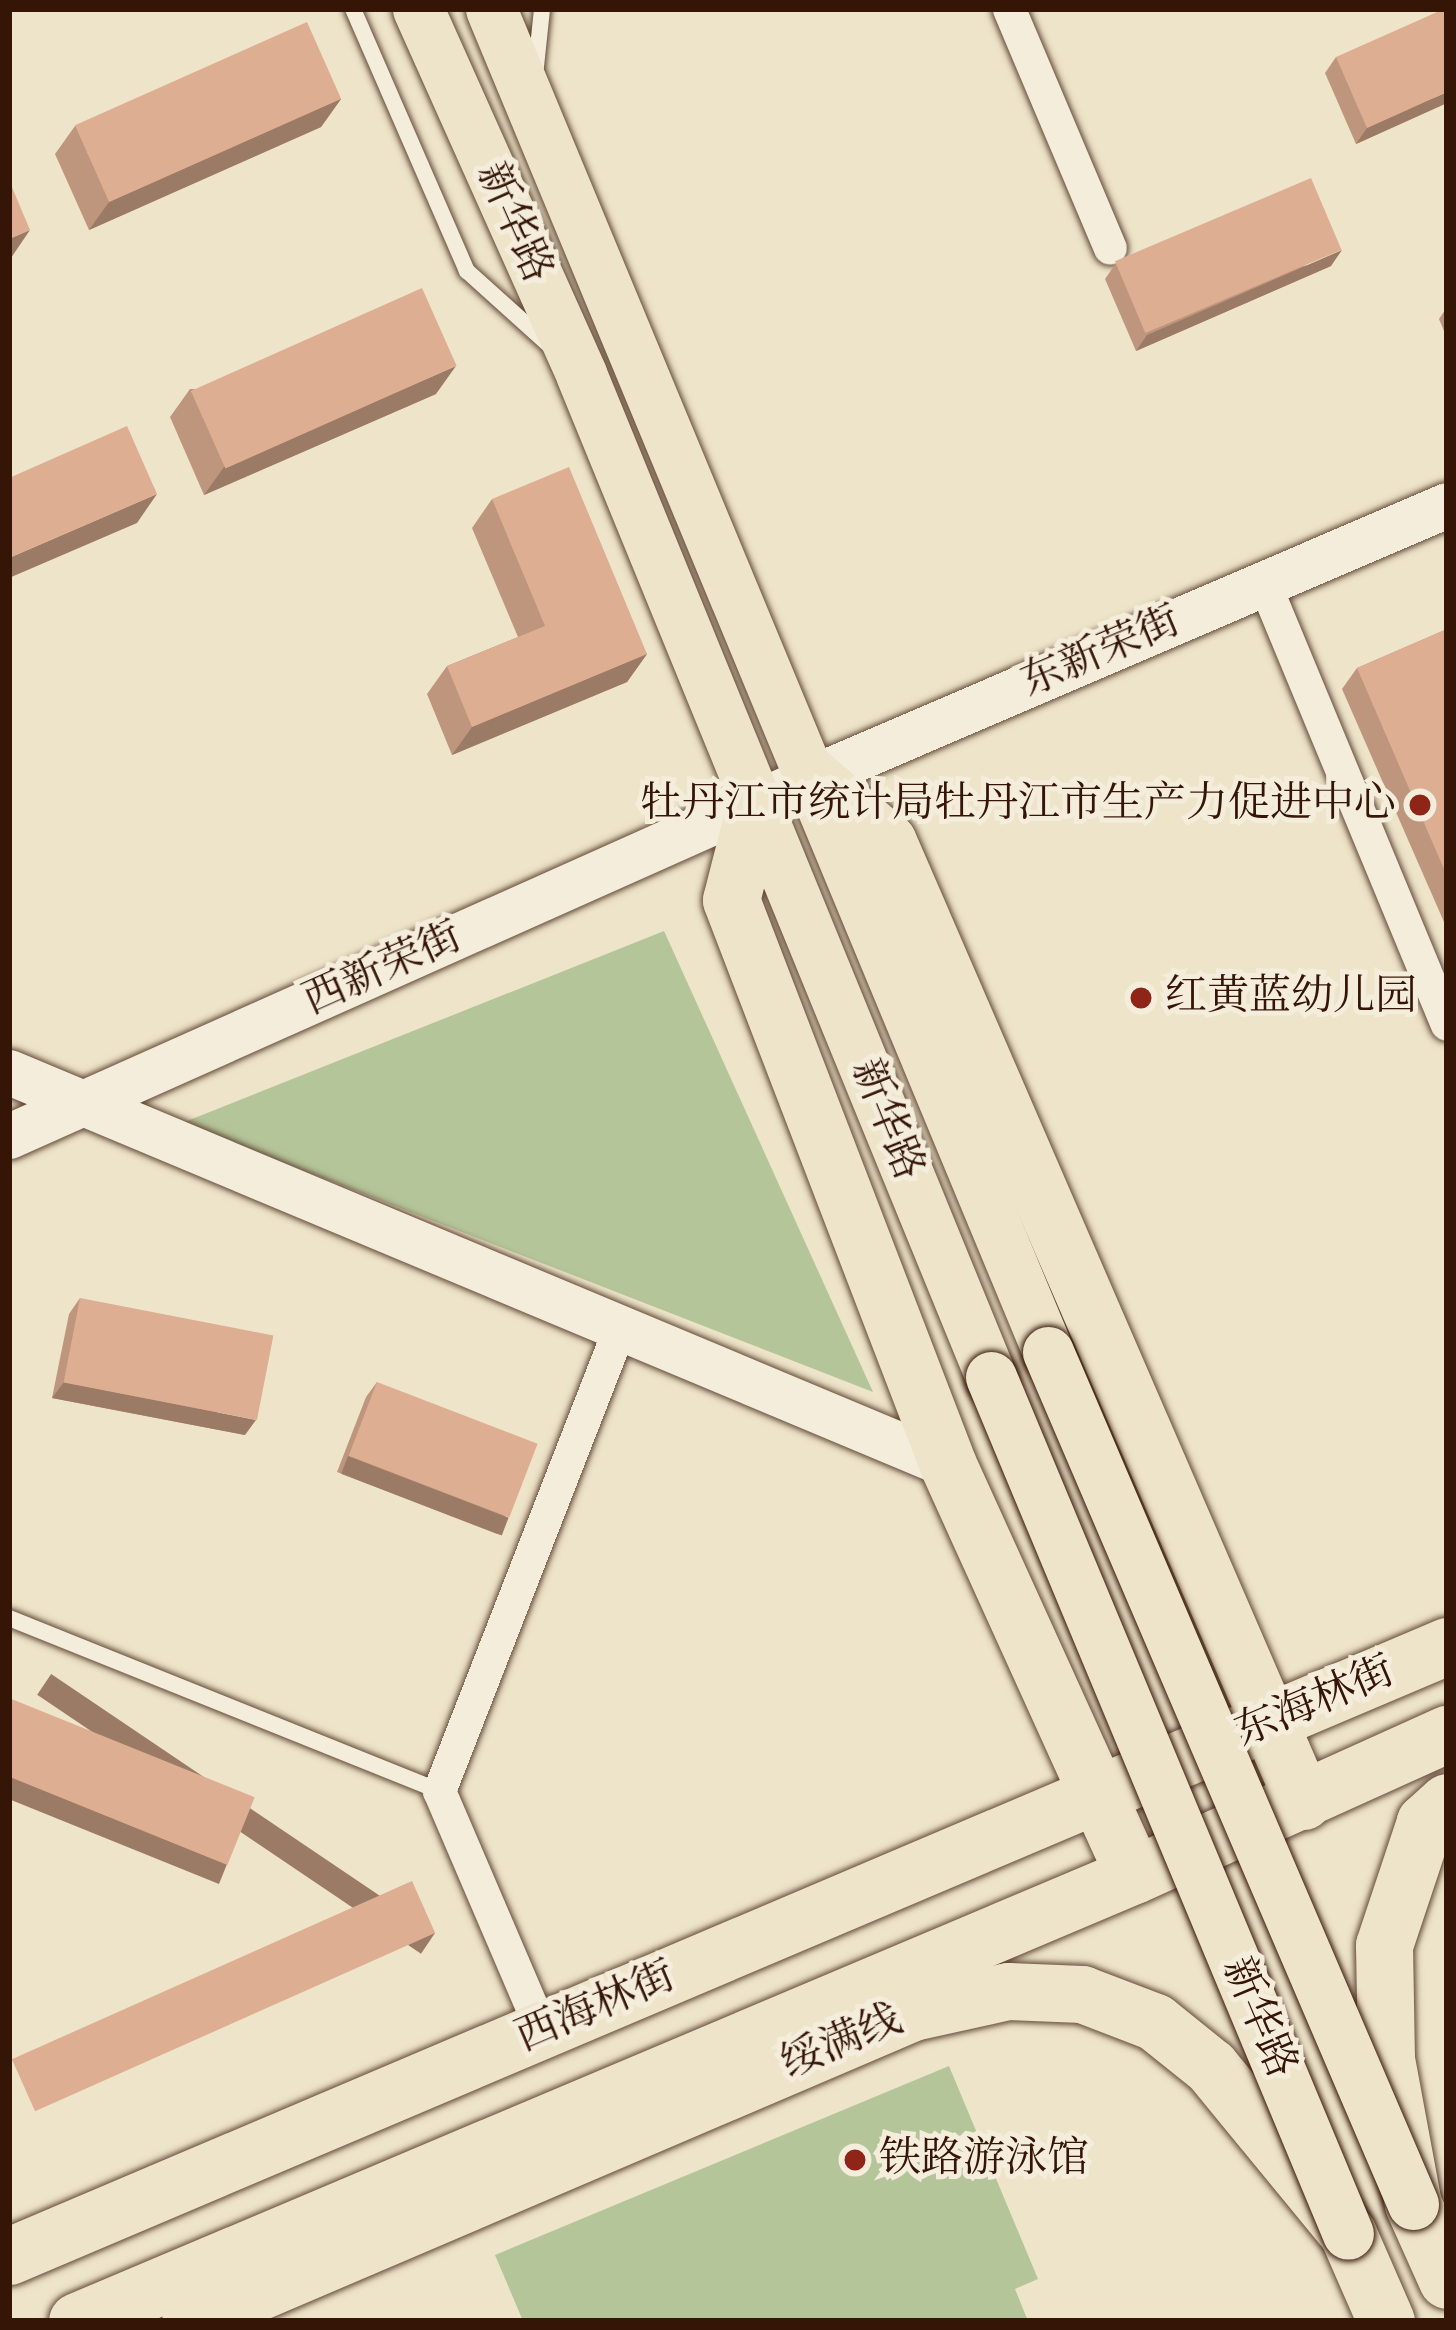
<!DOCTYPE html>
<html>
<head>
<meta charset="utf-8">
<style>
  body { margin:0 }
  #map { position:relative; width:1456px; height:2330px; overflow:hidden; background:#eee4c9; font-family:"IM FELL English","Noto Serif SC",serif }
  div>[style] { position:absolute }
  .green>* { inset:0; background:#b5c59a }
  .roads { filter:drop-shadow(0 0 3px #634937) drop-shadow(0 0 3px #634937) }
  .lane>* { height:16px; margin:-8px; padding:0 8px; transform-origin:8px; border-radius:8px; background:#f4eddc }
  .street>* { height:33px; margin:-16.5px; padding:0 16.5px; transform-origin:16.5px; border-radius:16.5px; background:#f4eddc }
  .secondary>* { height:45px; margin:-22.5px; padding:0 22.5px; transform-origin:22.5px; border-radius:22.5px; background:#f4eddc }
  .primary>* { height:51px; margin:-25.5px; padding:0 25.5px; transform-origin:25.5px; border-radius:25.5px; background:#eee4c9 }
  .highway>* { height:57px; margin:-28.5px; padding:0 28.5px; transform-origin:28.5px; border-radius:28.5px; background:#eee4c9 }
  .bridges { filter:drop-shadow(0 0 3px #351506) drop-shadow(0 0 3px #351506) }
  .primary-bridge>* { height:51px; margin:-25.5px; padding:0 25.5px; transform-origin:25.5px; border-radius:25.5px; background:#eee4c9 }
  .wall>* { inset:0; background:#be967e }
  .shaded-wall>* { inset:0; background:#9b7a66; transform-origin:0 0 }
  .building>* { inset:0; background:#ddae92; transform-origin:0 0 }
  .dots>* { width:33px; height:33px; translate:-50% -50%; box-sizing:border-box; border:6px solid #f4eddc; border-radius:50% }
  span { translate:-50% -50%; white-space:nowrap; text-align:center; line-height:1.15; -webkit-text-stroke:10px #f4eddc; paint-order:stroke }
  .street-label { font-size:42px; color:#351506 }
  .poi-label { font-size:42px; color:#351506 }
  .right { translate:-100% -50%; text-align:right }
  .left { translate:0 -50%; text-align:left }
  .frame { position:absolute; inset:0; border:12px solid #351506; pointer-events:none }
</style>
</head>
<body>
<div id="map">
  <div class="green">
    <i style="clip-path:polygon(664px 931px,873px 1392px,182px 1123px)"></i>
    <i style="clip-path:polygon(949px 2066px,1038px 2279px,1015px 2289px,1028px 2321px,523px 2321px,495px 2255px)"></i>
  </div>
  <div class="roads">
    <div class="lane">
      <i style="left:353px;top:9px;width:286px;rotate:66.5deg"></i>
      <i style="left:467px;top:271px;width:109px;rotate:42deg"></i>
      <i style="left:535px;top:76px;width:67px;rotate:-84deg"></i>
      <i style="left:9px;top:1618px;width:463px;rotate:21.9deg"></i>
    </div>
    <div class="street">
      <i style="left:1009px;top:9px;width:259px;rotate:67.1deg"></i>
      <i style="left:1264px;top:583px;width:477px;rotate:67.5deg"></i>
      <i style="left:542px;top:2031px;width:261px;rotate:-113.2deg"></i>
      <i style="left:439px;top:1791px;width:499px;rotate:-68.7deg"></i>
    </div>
    <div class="secondary">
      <i style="left:9px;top:1072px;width:1018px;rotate:22.71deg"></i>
      <i style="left:9px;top:1136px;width:881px;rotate:-24.06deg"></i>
      <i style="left:813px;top:777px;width:690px;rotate:-23.22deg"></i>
    </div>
    <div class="primary">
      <i style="left:418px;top:9px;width:400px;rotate:65.9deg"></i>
      <i style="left:581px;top:374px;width:1084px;rotate:67.77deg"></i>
      <i style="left:491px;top:9px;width:1454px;rotate:67.47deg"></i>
    </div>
    <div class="highway">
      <i style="left:813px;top:777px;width:99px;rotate:40.9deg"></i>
      <i style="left:888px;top:842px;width:1045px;rotate:66.6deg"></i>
      <i style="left:756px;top:802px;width:101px;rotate:104.3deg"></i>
      <i style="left:731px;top:900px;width:605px;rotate:68.99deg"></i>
      <i style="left:948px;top:1465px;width:450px;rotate:65.6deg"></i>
      <i style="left:1447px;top:1802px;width:30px;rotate:138deg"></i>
      <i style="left:1425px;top:1822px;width:130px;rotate:108.4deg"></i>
      <i style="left:1384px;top:1945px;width:114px;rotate:89deg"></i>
      <i style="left:1386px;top:2059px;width:147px;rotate:79.5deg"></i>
      <i style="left:1413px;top:2204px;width:83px;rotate:65.9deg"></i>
      <i style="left:9px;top:2256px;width:1562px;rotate:-22.99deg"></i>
      <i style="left:77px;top:2321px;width:1147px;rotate:-22.88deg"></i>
      <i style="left:1134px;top:1875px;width:343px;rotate:-24.3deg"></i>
      <i style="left:190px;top:2321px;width:786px;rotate:-23.14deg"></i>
      <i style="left:913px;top:2012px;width:97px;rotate:-12.5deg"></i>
      <i style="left:1008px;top:1991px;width:74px;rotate:2.3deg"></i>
      <i style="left:1082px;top:1994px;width:78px;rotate:21deg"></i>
      <i style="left:1155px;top:2022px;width:72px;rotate:38.8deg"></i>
      <i style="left:1211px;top:2067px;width:216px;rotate:50.6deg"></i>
      <i style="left:1348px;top:2234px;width:95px;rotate:66.4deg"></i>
    </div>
  </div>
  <div class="bridges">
    <div class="primary-bridge">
      <i style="left:1048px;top:1352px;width:927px;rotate:66.81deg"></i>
      <i style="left:991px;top:1377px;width:928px;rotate:67.38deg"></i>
    </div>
  </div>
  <div class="wall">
    <i style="clip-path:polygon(1336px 57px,1447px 103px,1356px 144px,1325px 73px)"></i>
    <i style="clip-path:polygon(341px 99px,321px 127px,89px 230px,55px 154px,75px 126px)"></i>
    <i style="clip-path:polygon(1116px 263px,1331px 266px,1136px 351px,1105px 279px)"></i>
    <i style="clip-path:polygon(1447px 307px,1447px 338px,1439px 319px)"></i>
    <i style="clip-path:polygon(190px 389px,436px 394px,204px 495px,170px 417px)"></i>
    <i style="clip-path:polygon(492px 499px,647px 654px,627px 682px,452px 755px,427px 694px,447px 666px,518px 637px,472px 528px)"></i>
    <i style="clip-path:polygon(1447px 629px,1447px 921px,1444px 922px,1342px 689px,1357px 668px)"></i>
    <i style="clip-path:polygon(80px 1298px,245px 1435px,52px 1398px,69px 1314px)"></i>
    <i style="clip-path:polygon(377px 1382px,508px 1519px,497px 1534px,337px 1472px,366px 1397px)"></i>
  </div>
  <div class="shaded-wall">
    <i style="clip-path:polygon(1447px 92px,1447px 103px,1356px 144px,1367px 128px)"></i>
    <i style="clip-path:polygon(341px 99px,321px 127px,89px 230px,109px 202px)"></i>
    <i style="clip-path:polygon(30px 230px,11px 258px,9px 258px,9px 239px)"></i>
    <i style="clip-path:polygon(1342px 250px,1331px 266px,1136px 351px,1147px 335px)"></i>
    <i style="clip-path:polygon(456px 366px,436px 394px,204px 495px,224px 467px)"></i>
    <i style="clip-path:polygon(157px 494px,137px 523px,9px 578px,9px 558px)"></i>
    <i style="clip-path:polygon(647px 654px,627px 682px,452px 755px,472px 727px)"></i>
    <i style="clip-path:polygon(64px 1382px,256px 1420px,245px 1435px,52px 1398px)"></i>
    <i style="left:348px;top:1456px;width:172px;height:19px;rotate:21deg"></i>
    <i style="left:9px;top:1771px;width:237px;height:26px;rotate:22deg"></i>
    <i style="left:435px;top:1933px;width:25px;height:463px;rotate:124deg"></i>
  </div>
  <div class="building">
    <i style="clip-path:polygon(1444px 9px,1447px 9px,1447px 92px,1367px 128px,1336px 57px)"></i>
    <i style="left:307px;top:22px;width:84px;height:254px;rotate:66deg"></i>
    <i style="left:1311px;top:178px;width:78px;height:213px;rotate:67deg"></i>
    <i style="clip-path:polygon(9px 180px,30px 230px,9px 239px)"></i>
    <i style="left:422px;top:288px;width:85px;height:253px;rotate:66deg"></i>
    <i style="clip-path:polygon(127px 426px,157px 494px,9px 558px,9px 478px)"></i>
    <i style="clip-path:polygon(569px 467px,647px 654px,472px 727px,447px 666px,545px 626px,492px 499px)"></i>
    <i style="clip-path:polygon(1447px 629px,1447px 876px,1357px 668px)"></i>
    <i style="left:80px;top:1298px;width:197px;height:86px;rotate:11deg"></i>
    <i style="left:377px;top:1382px;width:172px;height:79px;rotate:21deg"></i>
    <i style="left:9px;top:1698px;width:265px;height:73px;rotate:22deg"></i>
    <i style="left:412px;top:1881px;width:57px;height:438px;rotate:66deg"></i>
  </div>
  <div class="dots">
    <i style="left:1420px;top:805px;background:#8f2418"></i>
    <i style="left:1141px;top:998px;background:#8f2418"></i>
    <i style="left:855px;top:2160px;background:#8f2418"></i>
  </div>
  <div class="street-label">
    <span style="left:513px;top:223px;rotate:66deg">新华路</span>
    <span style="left:1101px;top:653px;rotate:-23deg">东新荣街</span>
    <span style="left:383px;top:970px;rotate:-24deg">西新荣街</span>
    <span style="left:886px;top:1120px;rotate:68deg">新华路</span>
    <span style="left:1315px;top:1703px;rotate:-23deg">东海林街</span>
    <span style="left:596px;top:2008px;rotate:-23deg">西海林街</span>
    <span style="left:1258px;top:2018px;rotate:67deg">新华路</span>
    <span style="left:842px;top:2043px;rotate:-23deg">绥满线</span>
  </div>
  <div class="poi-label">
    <span class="right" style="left:1396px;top:805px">牡丹江市统计局牡丹江市生产力促进中心</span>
    <span class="left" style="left:1165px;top:998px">红黄蓝幼儿园</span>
    <span class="left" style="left:879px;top:2160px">铁路游泳馆</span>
  </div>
  <div class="frame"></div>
</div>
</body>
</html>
